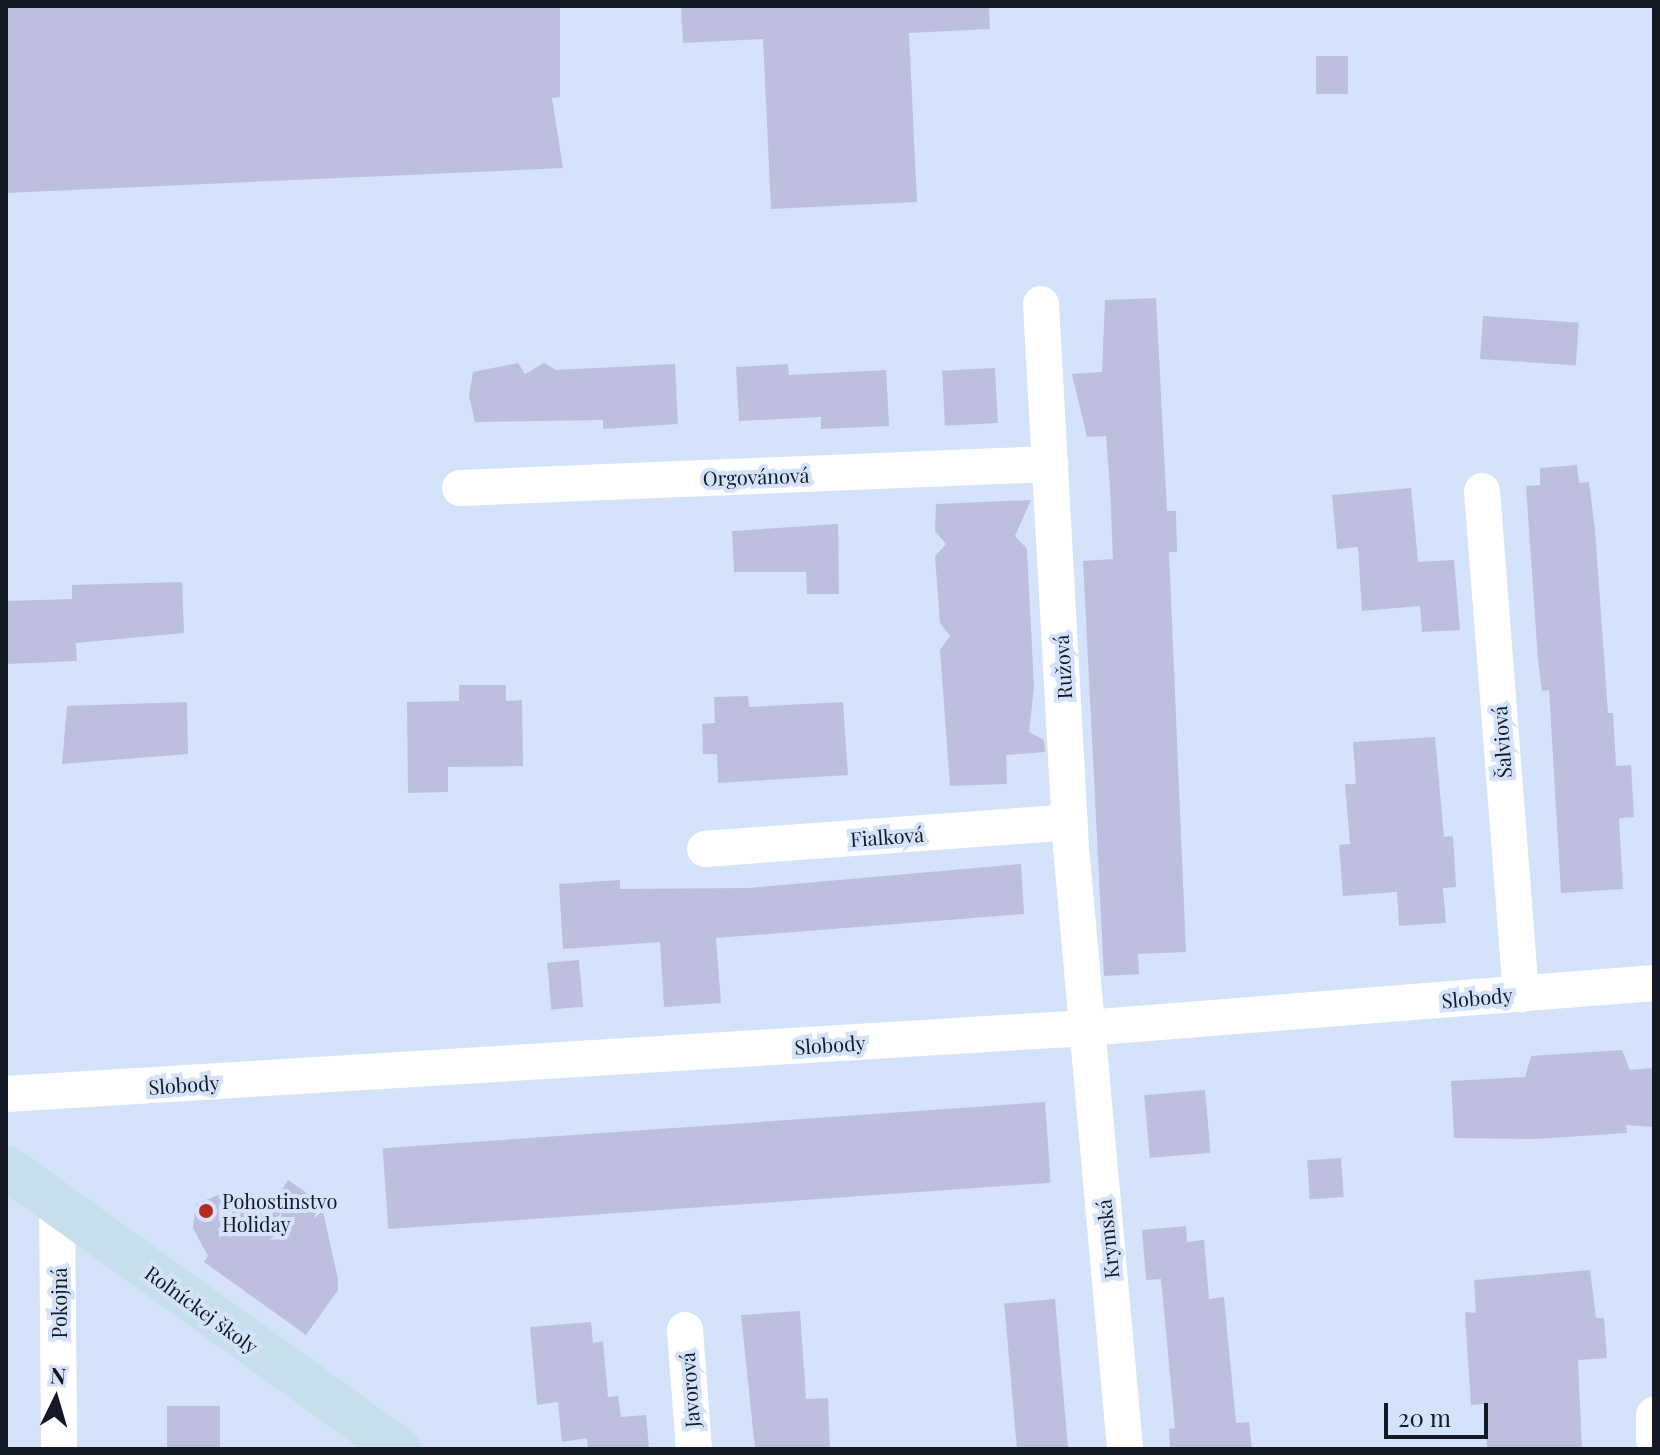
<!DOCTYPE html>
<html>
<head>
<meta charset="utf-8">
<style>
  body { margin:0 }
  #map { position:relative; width:1660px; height:1455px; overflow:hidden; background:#d4e3fa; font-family:"Playfair Display",serif }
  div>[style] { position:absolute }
  .building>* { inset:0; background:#bebfdf; transform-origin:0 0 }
  .street>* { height:36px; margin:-18px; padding:0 18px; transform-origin:18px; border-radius:18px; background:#fff }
  .secondary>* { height:44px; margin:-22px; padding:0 22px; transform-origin:22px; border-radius:22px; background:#c7dfeb }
  .dots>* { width:22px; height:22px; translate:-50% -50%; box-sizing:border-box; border:4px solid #d4e3fa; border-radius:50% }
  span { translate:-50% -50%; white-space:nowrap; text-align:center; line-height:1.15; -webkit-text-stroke:8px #d4e3fa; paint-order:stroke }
  .street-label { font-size:20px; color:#141a25 }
  .poi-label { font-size:20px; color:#141a25 }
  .left { translate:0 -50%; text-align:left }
  .frame { position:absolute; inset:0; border:8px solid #141a25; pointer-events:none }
  .north { position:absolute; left:16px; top:1359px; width:80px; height:80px; -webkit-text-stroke:6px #d4e3fa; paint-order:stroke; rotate:5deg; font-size:22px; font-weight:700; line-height:32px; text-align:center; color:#141a25 }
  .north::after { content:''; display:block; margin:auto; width:28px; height:36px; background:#141a25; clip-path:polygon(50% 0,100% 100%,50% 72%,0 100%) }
  .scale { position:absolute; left:1384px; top:1403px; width:104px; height:36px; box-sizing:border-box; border:4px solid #141a25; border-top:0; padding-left:10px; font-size:24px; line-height:28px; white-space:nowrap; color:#141a25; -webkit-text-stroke:6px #d4e3fa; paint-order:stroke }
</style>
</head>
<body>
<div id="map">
  <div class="building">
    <i style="clip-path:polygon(6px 6px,560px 6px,560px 97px,552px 98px,563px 168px,6px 193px)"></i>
    <i style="clip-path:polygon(681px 6px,989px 6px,990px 29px,909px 33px,917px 202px,771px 209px,763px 39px,683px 43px)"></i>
    <i style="left:1316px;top:56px;width:32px;height:38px"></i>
    <i style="clip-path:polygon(1156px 298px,1167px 511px,1176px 511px,1177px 552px,1169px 552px,1186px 952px,1138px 954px,1139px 974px,1104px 976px,1083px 561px,1113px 559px,1110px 488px,1106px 436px,1087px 437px,1072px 374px,1102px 372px,1105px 300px)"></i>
    <i style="left:1483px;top:316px;width:96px;height:43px;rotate:4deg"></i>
    <i style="clip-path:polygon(518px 363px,525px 374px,544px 363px,556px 370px,675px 364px,678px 424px,603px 429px,603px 420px,475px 422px,469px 396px,473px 372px)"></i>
    <i style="clip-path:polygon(788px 364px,789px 375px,886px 370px,889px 426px,821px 429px,821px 417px,739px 421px,736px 367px)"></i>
    <i style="left:995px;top:368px;width:55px;height:53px;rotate:87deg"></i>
    <i style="clip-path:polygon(1577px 465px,1579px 483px,1589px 482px,1595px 530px,1608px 713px,1613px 713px,1616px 766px,1631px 765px,1634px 817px,1619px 818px,1623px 889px,1561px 893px,1549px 690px,1542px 691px,1538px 660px,1526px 486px,1540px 485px,1540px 468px)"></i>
    <i style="clip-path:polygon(1411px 488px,1418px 562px,1454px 560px,1460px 630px,1422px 632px,1420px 606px,1362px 611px,1358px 547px,1337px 549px,1332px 495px)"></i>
    <i style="clip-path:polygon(1031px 500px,1015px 536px,1027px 549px,1034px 687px,1029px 732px,1044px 740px,1045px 752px,1006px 755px,1007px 784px,950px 786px,940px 650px,950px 636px,940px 623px,935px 556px,946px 544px,935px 531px,936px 504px)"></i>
    <i style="clip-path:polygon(838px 524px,839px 594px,807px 594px,806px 572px,734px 572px,732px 531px)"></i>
    <i style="clip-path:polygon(182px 582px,184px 633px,76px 643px,77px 661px,6px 664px,6px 601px,72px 599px,72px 585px)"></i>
    <i style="clip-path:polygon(459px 685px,506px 685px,506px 701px,522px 700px,523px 766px,448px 767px,448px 792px,408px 793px,407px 702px,459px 701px)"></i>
    <i style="clip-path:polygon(748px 696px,749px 707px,843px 702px,848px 775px,718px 783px,717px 754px,703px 754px,702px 724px,715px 723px,714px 697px)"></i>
    <i style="clip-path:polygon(187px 702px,188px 754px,62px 764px,67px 706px)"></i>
    <i style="clip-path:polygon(1435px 737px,1444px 837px,1453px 836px,1456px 887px,1443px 888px,1446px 923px,1399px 926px,1397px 892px,1343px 896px,1339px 845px,1350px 844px,1345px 784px,1356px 784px,1353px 742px)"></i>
    <i style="clip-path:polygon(1021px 864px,1024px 914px,716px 938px,721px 1003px,664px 1007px,660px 942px,563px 949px,559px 884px,620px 880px,620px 889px,749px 888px)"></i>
    <i style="left:579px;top:960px;width:47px;height:32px;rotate:85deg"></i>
    <i style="clip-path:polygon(1622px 1050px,1630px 1070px,1654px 1068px,1654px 1127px,1626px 1125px,1627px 1133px,1536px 1139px,1454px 1138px,1451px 1081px,1525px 1077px,1531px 1056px)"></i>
    <i style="left:1205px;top:1090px;width:63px;height:61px;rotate:85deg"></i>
    <i style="left:1045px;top:1102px;width:81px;height:664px;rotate:86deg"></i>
    <i style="left:1341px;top:1158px;width:39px;height:34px;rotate:86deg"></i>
    <i style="clip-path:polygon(288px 1180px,321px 1203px,338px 1279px,338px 1290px,306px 1335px,204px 1262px,208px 1256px,193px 1228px,196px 1204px,218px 1195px,260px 1200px,270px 1208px)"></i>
    <i style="clip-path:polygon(1186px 1226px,1187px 1242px,1204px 1240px,1209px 1299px,1224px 1297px,1236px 1423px,1249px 1422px,1252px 1449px,1170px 1449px,1169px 1429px,1175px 1428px,1161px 1279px,1146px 1280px,1142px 1230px)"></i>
    <i style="clip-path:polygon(1590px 1270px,1596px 1318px,1604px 1318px,1607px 1358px,1578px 1360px,1582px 1449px,1487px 1449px,1484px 1404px,1471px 1405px,1465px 1312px,1476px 1313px,1474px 1280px)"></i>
    <i style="left:1055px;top:1299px;width:151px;height:51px;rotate:85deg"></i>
    <i style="clip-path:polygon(800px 1311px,806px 1399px,828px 1398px,830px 1449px,755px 1449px,741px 1315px)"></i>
    <i style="clip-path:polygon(591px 1322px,593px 1343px,603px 1341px,608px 1397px,618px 1396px,621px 1417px,646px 1415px,649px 1449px,588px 1449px,587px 1438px,562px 1442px,558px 1402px,537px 1405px,530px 1327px)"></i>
    <i style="left:167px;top:1406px;width:53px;height:43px"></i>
  </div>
  <div class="street">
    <i style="left:1041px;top:304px;width:544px;rotate:86.84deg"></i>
    <i style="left:1071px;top:847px;width:604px;rotate:84.87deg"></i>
    <i style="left:460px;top:488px;width:591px;rotate:-2.33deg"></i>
    <i style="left:1482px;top:491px;width:505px;rotate:85.57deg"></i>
    <i style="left:705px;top:849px;width:365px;rotate:-4.2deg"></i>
    <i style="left:6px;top:1094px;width:1082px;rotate:-3.5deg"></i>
    <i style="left:1086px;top:1028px;width:570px;rotate:-4.53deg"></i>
    <i style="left:57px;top:1205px;width:244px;rotate:89.5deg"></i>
    <i style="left:685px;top:1330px;width:119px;rotate:85.7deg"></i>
    <i style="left:1654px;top:1415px;width:25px;rotate:90deg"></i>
  </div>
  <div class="secondary">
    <i style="left:6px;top:1167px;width:484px;rotate:35.7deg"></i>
  </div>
  <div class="dots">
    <i style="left:206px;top:1211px;background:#b72820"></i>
  </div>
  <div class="street-label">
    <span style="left:756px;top:476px;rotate:-2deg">Orgovánová</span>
    <span style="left:1062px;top:667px;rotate:-93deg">Ružová</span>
    <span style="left:1501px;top:742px;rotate:-94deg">Šalviová</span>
    <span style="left:887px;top:836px;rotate:-4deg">Fialková</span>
    <span style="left:1477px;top:997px;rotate:-5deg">Slobody</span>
    <span style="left:830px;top:1044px;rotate:-4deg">Slobody</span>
    <span style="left:184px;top:1084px;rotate:-4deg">Slobody</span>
    <span style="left:1107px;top:1239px;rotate:-96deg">Krymská</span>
    <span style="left:58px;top:1303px;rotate:-90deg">Pokojná</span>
    <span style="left:202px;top:1309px;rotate:36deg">Roľníckej školy</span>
    <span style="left:689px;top:1390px;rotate:-94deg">Javorová</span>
  </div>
  <div class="poi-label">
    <span class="left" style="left:222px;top:1212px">Pohostinstvo<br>Holiday</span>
  </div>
  <div class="frame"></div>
  <div class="north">N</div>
  <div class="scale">20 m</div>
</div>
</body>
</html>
